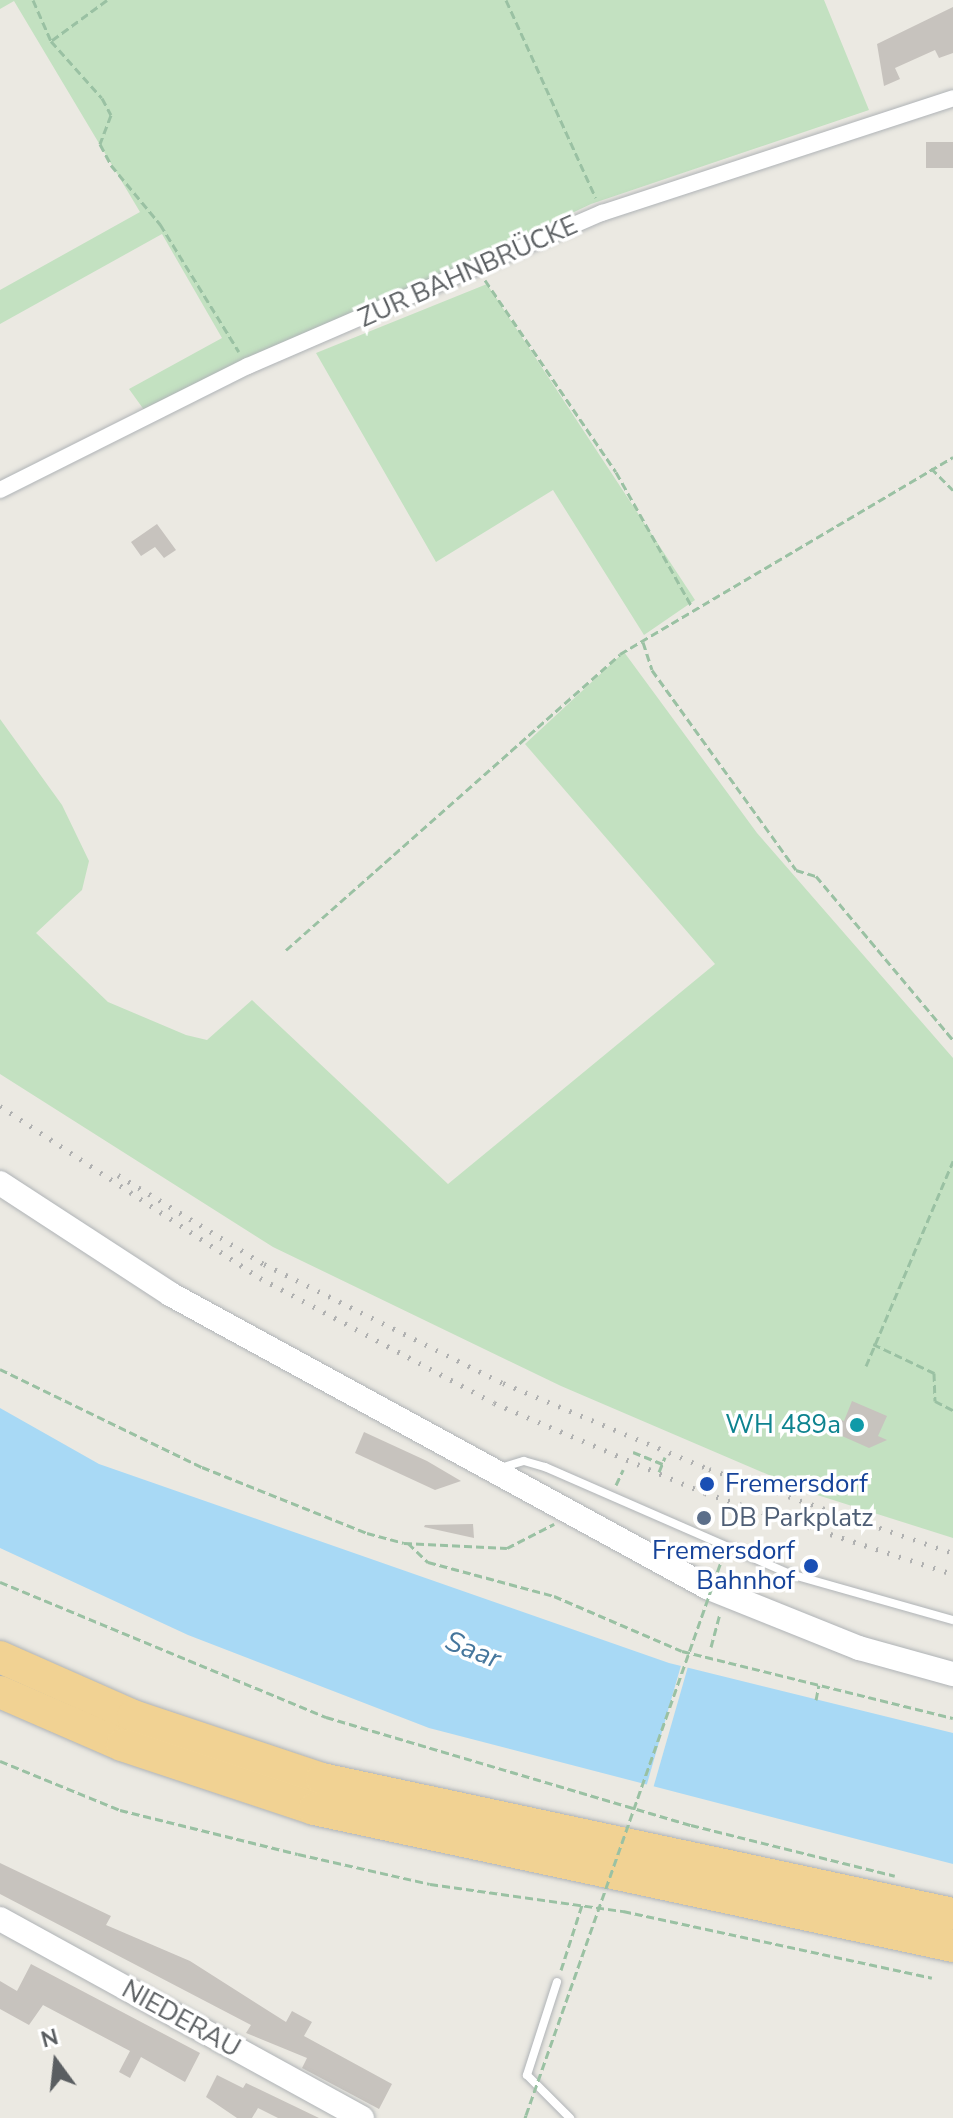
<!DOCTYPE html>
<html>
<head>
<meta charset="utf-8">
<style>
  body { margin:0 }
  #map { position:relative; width:953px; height:2118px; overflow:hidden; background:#ebe9e2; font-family:"Nunito Sans",sans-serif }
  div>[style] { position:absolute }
  .green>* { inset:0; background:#c3e1c1 }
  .water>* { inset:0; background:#a8d9f5 }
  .pier>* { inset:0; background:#ebe9e2; transform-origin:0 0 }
  .building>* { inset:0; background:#c7c3be; transform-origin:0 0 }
  .path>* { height:3px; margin-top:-1.5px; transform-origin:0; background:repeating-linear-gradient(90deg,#9ac1a3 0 8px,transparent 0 12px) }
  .roads { filter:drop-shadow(0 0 2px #afb3b6) drop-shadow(0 0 2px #afb3b6) }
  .lane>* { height:8px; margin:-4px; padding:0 4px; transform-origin:4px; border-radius:4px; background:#fff }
  .street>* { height:16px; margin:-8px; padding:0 8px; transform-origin:8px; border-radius:8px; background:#fff }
  .secondary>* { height:24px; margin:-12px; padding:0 12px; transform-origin:12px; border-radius:12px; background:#fff }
  .highway>* { height:32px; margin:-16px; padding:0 16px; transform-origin:16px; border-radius:16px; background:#f1d293 }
  .rail>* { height:5px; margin-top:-2.5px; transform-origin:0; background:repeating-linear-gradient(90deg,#b0b1b1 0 2px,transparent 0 12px) }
  .path-bridge>* { height:3px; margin-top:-1.5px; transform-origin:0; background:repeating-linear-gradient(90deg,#9ac1a3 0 8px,transparent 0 12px) }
  .dots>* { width:22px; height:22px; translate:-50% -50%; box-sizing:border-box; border:4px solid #fff; border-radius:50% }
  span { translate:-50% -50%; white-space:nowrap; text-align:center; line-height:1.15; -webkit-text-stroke:7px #fff; paint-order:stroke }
  .street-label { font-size:26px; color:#5a5e61 }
  .culture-label { font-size:26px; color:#0d838f }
  .right { translate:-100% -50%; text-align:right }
  .transit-label { font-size:26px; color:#164399 }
  .left { translate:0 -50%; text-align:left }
  .service-label { font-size:26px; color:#4e5e75 }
  .water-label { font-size:28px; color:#45769c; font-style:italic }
  .north { position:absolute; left:16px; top:2022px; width:80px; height:80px; -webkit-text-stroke:6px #fff; paint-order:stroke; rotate:345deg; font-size:22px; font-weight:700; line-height:32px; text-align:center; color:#5a5e61 }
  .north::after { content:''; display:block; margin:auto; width:28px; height:36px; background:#5a5e61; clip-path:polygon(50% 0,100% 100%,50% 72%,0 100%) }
</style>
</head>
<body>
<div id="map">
  <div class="green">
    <i style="clip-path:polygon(0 0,824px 0,869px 110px,591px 204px,147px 414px,129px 389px,222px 338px,162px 234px,0 324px,0 290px,140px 212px,14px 1px,0 9px)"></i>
    <i style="clip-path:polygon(487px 284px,695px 600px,644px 635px,553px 490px,436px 562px,316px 353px)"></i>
    <i style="clip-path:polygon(624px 652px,757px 833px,953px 1058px,953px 1538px,811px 1493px,561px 1386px,273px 1247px,0 1074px,0 719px,62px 805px,89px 861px,82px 890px,36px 933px,108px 1002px,186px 1035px,207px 1040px,252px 1000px,448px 1184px,715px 964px,525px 744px)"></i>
  </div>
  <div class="water">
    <i style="clip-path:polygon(0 1408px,99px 1464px,669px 1663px,953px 1733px,953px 1864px,429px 1728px,188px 1635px,0 1548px)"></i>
  </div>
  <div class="pier">
    <i style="left:682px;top:1662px;width:7px;height:136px;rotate:16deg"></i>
  </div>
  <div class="building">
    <i style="clip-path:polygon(953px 7px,953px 53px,939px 58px,935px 50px,895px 68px,900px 79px,884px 86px,877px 44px)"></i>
    <i style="left:953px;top:142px;width:26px;height:27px;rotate:90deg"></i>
    <i style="clip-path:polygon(157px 524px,176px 550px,164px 558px,155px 547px,141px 556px,131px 542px)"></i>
    <i style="clip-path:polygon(852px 1401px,887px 1416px,878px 1436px,887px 1440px,869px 1448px,842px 1436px,833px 1416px,844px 1421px)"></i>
    <i style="clip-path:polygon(364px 1432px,427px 1461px,461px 1481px,435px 1490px,355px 1453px)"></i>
    <i style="clip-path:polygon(473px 1524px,474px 1538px,424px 1527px,425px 1525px)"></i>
    <i style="clip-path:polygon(0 1863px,111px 1916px,106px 1925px,190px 1961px,286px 2022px,292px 2011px,312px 2022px,304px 2036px,392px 2084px,379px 2109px,302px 2068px,307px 2058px,246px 2033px,251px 2025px,0 1894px)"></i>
    <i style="clip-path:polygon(31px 1964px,200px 2053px,185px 2082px,141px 2057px,130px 2078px,119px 2072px,130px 2051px,43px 2005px,29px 2025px,0 2009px,0 1981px,17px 1991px)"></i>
    <i style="clip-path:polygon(217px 2075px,243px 2088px,246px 2083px,319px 2118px,278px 2118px,258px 2108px,252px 2118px,237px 2118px,206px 2097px)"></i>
  </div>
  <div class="path">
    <i style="left:33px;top:0;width:45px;rotate:66.3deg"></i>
    <i style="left:107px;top:0;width:69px;rotate:143.8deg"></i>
    <i style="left:51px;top:41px;width:76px;rotate:48.2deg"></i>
    <i style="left:102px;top:98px;width:19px;rotate:62deg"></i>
    <i style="left:111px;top:115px;width:31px;rotate:111deg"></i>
    <i style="left:100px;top:144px;width:24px;rotate:62deg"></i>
    <i style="left:111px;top:165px;width:77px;rotate:50.3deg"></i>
    <i style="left:160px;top:224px;width:150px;rotate:58.3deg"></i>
    <i style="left:506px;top:0;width:217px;rotate:65.6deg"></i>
    <i style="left:485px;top:280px;width:232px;rotate:55.7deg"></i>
    <i style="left:616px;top:472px;width:155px;rotate:60.6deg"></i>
    <i style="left:931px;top:468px;width:31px;rotate:45deg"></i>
    <i style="left:643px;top:642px;width:29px;rotate:72deg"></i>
    <i style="left:652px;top:670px;width:246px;rotate:54.2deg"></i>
    <i style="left:796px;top:870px;width:21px;rotate:17deg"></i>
    <i style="left:816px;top:876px;width:214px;rotate:50.1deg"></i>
    <i style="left:286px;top:950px;width:446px;rotate:-41.5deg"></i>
    <i style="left:620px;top:654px;width:387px;rotate:-30.6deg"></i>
    <i style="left:873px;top:1344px;width:68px;rotate:25.4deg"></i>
    <i style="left:934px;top:1373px;width:28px;rotate:88deg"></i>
    <i style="left:935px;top:1401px;width:20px;rotate:27deg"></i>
    <i style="left:866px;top:1366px;width:223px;rotate:-67deg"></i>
    <i style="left:0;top:1369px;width:225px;rotate:25.9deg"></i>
    <i style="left:202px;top:1467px;width:178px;rotate:21.8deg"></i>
    <i style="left:367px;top:1533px;width:38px;rotate:15deg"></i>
    <i style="left:404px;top:1543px;width:103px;rotate:2.8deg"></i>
    <i style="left:507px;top:1548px;width:53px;rotate:-27.1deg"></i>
    <i style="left:633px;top:1452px;width:32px;rotate:22deg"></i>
    <i style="left:659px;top:1472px;width:16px;rotate:-68deg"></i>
    <i style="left:616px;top:1485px;width:17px;rotate:-65deg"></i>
    <i style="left:408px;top:1543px;width:28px;rotate:44deg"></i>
    <i style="left:428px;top:1562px;width:131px;rotate:15.1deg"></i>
    <i style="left:554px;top:1596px;width:139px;rotate:23.3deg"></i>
    <i style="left:682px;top:1651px;width:279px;rotate:13.9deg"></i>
    <i style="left:0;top:1582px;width:353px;rotate:22.5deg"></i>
    <i style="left:326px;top:1717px;width:381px;rotate:16.5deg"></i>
    <i style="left:691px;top:1825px;width:210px;rotate:14deg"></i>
    <i style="left:711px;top:1647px;width:34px;rotate:-75deg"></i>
    <i style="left:816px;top:1700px;width:15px;rotate:-79deg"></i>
    <i style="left:0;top:1761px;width:130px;rotate:22.2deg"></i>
    <i style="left:120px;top:1810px;width:183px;rotate:13.9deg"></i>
    <i style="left:298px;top:1854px;width:135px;rotate:12.8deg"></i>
    <i style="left:430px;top:1884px;width:195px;rotate:8deg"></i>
    <i style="left:623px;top:1911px;width:316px;rotate:12.2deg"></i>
    <i style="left:561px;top:1970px;width:68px;rotate:-72.1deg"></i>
    <i style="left:525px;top:2118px;width:3px;rotate:-72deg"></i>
  </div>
  <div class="roads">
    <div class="lane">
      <i style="left:497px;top:1469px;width:28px;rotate:-17deg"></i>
      <i style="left:524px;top:1461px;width:22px;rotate:16deg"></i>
      <i style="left:545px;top:1467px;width:267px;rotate:23.6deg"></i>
      <i style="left:790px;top:1574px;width:169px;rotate:15.8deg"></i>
      <i style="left:557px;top:1982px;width:98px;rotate:107.9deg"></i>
      <i style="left:527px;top:2075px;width:61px;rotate:45deg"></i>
    </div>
    <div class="street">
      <i style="left:0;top:490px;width:277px;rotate:-26.6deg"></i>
      <i style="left:248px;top:366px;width:386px;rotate:-23.4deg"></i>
      <i style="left:602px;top:213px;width:369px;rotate:-18.1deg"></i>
    </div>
    <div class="secondary">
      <i style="left:0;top:1183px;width:203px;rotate:33.1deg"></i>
      <i style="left:170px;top:1294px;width:612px;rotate:28.62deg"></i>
      <i style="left:707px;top:1587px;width:164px;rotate:21.9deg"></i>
      <i style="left:859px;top:1648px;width:98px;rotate:15.5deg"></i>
      <i style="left:0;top:1919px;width:413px;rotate:28.8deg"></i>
    </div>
    <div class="highway">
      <i style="left:0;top:1657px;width:145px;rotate:23.9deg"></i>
      <i style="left:133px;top:1716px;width:199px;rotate:18.4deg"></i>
      <i style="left:322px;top:1779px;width:645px;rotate:12.08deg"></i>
      <i style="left:0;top:1692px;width:133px;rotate:23.5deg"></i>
      <i style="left:122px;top:1745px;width:202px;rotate:18.4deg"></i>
      <i style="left:314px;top:1809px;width:654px;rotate:12.1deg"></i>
    </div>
  </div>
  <div class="rail">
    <i style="left:0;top:1106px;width:312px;rotate:33.5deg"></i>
    <i style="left:260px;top:1278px;width:265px;rotate:28.1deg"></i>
    <i style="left:494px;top:1403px;width:229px;rotate:23.1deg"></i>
    <i style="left:705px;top:1493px;width:261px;rotate:18.1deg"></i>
    <i style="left:118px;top:1175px;width:171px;rotate:31.4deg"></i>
    <i style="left:264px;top:1264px;width:267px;rotate:26.5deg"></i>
    <i style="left:503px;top:1383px;width:223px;rotate:22.7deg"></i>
    <i style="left:709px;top:1469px;width:258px;rotate:19deg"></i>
  </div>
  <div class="path-bridge">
    <i style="left:526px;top:2115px;width:593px;rotate:-70.59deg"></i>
  </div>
  <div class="dots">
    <i style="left:857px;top:1425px;background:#0f9aa8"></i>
    <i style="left:707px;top:1484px;background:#1a4fb4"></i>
    <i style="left:704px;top:1518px;background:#5c6f8a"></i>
    <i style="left:811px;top:1566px;background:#1a4fb4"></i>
  </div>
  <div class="street-label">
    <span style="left:468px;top:272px;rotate:-24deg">ZUR BAHNBRÜCKE</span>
    <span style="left:181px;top:2019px;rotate:29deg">NIEDERAU</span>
  </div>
  <div class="culture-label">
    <span class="right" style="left:841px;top:1425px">WH 489a</span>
  </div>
  <div class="transit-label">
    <span class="left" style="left:725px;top:1484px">Fremersdorf</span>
    <span class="right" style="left:795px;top:1566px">Fremersdorf<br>Bahnhof</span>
  </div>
  <div class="service-label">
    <span class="left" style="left:720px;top:1518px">DB Parkplatz</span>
  </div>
  <div class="water-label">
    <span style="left:473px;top:1650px;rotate:21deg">Saar</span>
  </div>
  <div class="north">N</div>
</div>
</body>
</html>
